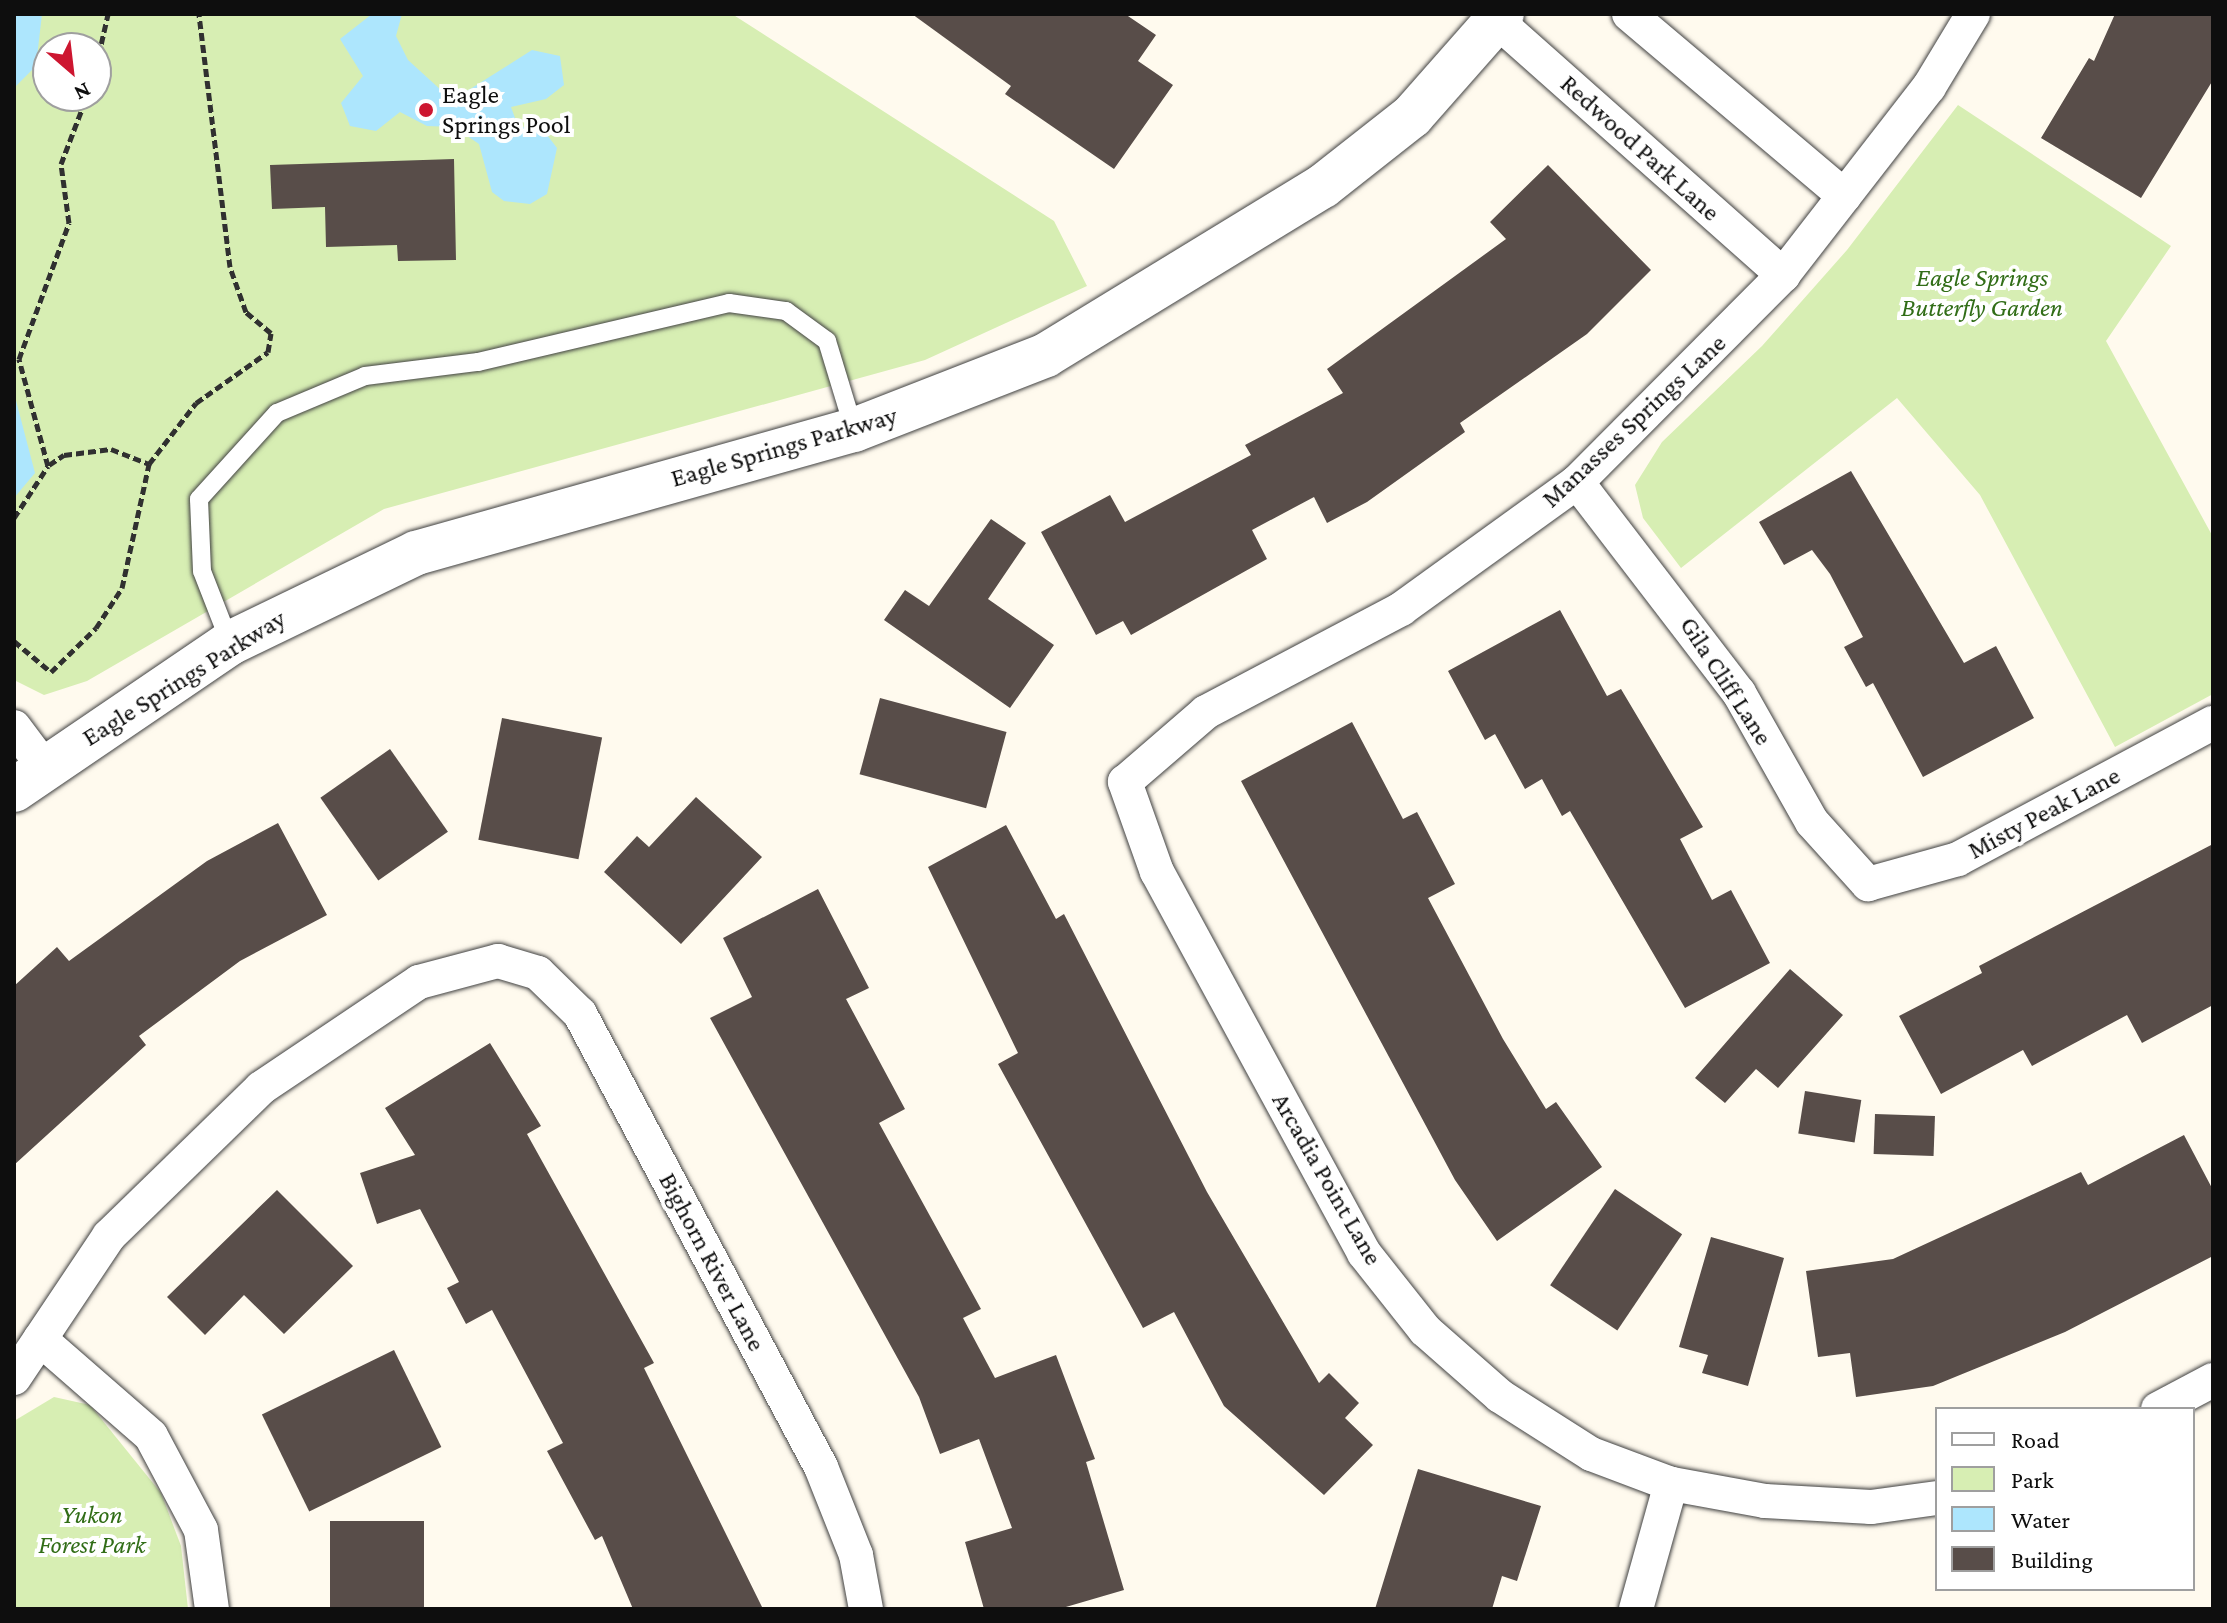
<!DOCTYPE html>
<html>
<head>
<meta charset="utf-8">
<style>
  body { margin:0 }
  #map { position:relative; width:2227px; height:1623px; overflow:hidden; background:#fffaee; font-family:"Crimson Pro",serif }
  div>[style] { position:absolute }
  .green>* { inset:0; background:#d7eeb3 }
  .water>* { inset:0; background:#ade6fd }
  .building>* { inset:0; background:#584d49; transform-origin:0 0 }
  .path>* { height:5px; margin-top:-2.5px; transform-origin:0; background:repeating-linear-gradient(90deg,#303030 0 8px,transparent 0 12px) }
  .roads { filter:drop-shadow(0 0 2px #414141) drop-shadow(0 0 2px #414141) }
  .service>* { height:18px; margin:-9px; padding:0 9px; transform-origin:9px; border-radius:9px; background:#fff }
  .minor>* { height:34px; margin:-17px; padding:0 17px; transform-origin:17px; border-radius:17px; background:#fff }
  .tertiary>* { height:44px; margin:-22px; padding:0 22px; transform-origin:22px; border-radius:22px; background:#fff }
  .dots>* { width:22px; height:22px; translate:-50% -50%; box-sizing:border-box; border:4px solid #fff; border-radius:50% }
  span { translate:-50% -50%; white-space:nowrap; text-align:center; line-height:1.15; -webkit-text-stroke:8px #fff; paint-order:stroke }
  .poi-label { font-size:26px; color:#0e0e0e }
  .left { translate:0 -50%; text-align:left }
  .street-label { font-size:26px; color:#0e0e0e }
  .park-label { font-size:26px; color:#316d17; font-style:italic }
  .frame { position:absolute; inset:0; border:16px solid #0e0e0e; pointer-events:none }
  .legend { position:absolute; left:1935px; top:1407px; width:260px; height:184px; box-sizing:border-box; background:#fff; border:2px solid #9f9f9f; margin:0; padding:10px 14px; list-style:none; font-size:24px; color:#0e0e0e }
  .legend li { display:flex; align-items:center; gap:16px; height:40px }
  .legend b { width:40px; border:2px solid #9f9f9f }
  .north { position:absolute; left:32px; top:32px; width:80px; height:80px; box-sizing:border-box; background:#fff; border:2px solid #9f9f9f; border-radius:50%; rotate:152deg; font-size:22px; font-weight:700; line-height:32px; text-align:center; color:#0e0e0e }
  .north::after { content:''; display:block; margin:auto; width:28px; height:36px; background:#cd1630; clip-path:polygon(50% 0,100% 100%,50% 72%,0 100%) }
</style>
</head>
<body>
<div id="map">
  <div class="green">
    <i style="clip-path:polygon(evenodd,14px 14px,732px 14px,1054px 221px,1087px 286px,925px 360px,384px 509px,87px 681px,44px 695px,14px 680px,14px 14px,48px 48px,96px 48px,96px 96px,48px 96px,48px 48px)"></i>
    <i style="clip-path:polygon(1958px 105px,2171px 246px,2106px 341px,2213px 537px,2213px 694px,2115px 747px,1980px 495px,1897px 398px,1681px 568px,1643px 518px,1635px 485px,1662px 442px,1762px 346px,1847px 250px)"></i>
    <i style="clip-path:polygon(54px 1397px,90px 1405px,161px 1493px,181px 1546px,188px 1609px,14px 1609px,14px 1421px)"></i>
  </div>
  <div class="water">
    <i style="clip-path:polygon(14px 14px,42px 14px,36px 66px,14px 88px)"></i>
    <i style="clip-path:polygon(372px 14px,402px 14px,396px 36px,408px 60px,442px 91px,467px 91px,532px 50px,560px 56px,564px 85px,546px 99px,511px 107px,518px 126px,544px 131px,557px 148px,547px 194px,530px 204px,504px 201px,492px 192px,479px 144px,454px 127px,427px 126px,400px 112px,376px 131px,350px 126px,341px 103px,363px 76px,340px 39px)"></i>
    <i style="clip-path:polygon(14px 393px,35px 473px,14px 498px)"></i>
  </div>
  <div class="building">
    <i style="clip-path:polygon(912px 14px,1125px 14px,1156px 35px,1138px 61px,1173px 85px,1114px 169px,1005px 94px,1011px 86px)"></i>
    <i style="clip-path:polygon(2115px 14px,2213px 14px,2213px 80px,2141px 198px,2041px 138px,2089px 58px,2094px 61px)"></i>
    <i style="clip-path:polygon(454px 159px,456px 260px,398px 261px,397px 245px,326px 247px,325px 207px,272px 209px,270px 165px)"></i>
    <i style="clip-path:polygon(1548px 165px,1651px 270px,1587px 334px,1460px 423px,1465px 432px,1367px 502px,1327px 523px,1314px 497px,1252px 530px,1267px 559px,1131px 635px,1123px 621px,1096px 635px,1041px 532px,1110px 495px,1125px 522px,1251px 455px,1245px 445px,1343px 393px,1327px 369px,1506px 239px,1490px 222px)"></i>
    <i style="clip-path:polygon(1851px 471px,1964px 663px,1996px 646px,2034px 718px,1923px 777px,1873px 683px,1866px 687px,1844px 647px,1863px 637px,1830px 574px,1812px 550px,1784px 565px,1759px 522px)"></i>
    <i style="clip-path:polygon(991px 519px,1026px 543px,988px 599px,1054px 645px,1010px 708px,884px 620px,905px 590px,929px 606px)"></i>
    <i style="clip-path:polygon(1560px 610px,1607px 696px,1621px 689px,1703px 827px,1680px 839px,1712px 900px,1731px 890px,1770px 963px,1685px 1008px,1570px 811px,1562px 816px,1542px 779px,1525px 789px,1495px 734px,1485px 740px,1448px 671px)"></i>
    <i style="left:880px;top:698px;width:131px;height:79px;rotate:15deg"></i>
    <i style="left:502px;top:718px;width:102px;height:124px;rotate:11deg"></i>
    <i style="clip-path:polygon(1352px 722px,1403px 819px,1417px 812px,1455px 884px,1428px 898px,1503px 1039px,1546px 1109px,1556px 1102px,1602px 1167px,1497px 1241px,1455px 1180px,1241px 781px)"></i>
    <i style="left:390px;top:749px;width:101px;height:85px;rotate:55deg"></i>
    <i style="clip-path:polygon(696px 797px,762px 857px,681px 944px,604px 872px,637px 836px,649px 847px)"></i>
    <i style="clip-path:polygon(278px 823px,327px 915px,240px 961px,139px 1036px,146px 1045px,14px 1165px,14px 986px,57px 947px,69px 961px,207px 861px)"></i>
    <i style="clip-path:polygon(1006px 825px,1056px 919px,1064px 914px,1207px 1192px,1319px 1383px,1329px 1373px,1359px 1403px,1345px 1418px,1373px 1445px,1324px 1495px,1224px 1406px,1174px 1312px,1143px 1328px,998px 1064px,1018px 1053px,928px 867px)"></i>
    <i style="clip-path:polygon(2213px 844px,2213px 1005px,2142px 1043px,2127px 1015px,2032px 1066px,2023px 1050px,1941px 1094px,1899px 1016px,1982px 973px,1979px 966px)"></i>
    <i style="clip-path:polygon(818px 889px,869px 988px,846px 999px,905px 1109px,879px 1123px,981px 1309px,963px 1318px,995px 1378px,1056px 1355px,1095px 1459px,1086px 1462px,1124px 1590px,1059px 1609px,984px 1609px,965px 1542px,1012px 1528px,979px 1439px,940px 1454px,919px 1397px,710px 1018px,752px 997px,723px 938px)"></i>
    <i style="clip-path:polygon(1790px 969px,1843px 1015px,1778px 1088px,1756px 1069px,1725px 1103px,1695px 1078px)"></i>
    <i style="clip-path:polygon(490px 1043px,541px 1126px,527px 1134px,654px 1363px,644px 1368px,763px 1609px,633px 1609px,602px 1536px,595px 1540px,547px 1451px,563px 1443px,492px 1310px,466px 1324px,447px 1288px,459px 1282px,420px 1209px,377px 1224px,360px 1173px,415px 1155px,385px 1108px)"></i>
    <i style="left:1805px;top:1091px;width:57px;height:43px;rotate:9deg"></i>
    <i style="left:1875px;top:1114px;width:60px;height:40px;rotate:2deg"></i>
    <i style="clip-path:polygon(2184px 1135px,2213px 1190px,2213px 1256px,2065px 1332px,1933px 1386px,1856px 1397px,1850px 1353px,1818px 1357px,1806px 1271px,1893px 1259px,2081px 1172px,2088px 1185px)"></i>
    <i style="left:1615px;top:1189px;width:81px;height:116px;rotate:34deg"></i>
    <i style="clip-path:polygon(277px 1190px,353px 1266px,284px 1334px,244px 1295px,205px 1335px,167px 1297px)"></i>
    <i style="clip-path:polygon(1711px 1237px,1784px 1258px,1748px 1386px,1702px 1373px,1708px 1355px,1679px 1347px)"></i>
    <i style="left:394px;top:1350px;width:108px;height:147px;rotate:64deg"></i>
    <i style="clip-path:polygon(1418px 1469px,1541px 1506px,1517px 1581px,1502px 1576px,1492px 1609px,1375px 1609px)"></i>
    <i style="left:330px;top:1521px;width:94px;height:88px"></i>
  </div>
  <div class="path">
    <i style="left:96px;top:67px;width:54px;rotate:-77.2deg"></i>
    <i style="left:49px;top:465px;width:18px;rotate:-34deg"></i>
    <i style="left:64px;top:455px;width:47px;rotate:-7.3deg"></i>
    <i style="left:111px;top:449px;width:41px;rotate:21.5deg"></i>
    <i style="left:14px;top:518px;width:62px;rotate:-56.8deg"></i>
    <i style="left:48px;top:466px;width:111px;rotate:-105.2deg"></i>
    <i style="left:19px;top:359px;width:145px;rotate:-69.8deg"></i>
    <i style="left:69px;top:223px;width:60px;rotate:-97.7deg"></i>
    <i style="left:61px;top:164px;width:73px;rotate:-69.1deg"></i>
    <i style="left:14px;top:641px;width:48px;rotate:40deg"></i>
    <i style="left:51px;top:672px;width:63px;rotate:-44.4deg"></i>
    <i style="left:96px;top:628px;width:48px;rotate:-57deg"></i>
    <i style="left:122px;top:588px;width:127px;rotate:-77.7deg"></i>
    <i style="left:149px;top:464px;width:77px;rotate:-52.4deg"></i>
    <i style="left:196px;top:403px;width:88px;rotate:-35.3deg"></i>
    <i style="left:268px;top:352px;width:19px;rotate:-81deg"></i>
    <i style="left:271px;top:333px;width:33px;rotate:-140deg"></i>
    <i style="left:246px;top:312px;width:48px;rotate:-109.6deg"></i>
    <i style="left:230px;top:267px;width:255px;rotate:-97deg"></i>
  </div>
  <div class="roads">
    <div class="service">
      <i style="left:230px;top:643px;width:77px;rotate:-111.3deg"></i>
      <i style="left:202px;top:571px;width:72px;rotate:-92.4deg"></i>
      <i style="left:199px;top:499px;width:116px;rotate:-47.8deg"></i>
      <i style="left:277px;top:413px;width:95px;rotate:-22.8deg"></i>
      <i style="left:365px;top:376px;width:114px;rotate:-7.1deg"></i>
      <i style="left:478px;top:362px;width:258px;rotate:-13.2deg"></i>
      <i style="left:729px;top:303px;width:58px;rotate:8deg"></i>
      <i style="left:786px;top:311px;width:51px;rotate:36.2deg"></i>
      <i style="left:827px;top:341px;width:93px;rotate:73.1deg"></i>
    </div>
    <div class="minor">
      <i style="left:1629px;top:14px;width:282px;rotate:40.2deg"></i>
      <i style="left:1497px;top:21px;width:383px;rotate:41.6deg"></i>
      <i style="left:1577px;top:482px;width:266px;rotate:52.5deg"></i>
      <i style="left:1739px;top:693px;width:148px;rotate:60.5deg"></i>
      <i style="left:1812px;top:822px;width:84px;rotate:47.9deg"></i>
      <i style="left:1868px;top:884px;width:93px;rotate:-15.5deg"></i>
      <i style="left:1958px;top:859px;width:289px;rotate:-28.1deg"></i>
      <i style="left:14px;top:727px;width:50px;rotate:53.1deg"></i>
      <i style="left:40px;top:1339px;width:147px;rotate:41.1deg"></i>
      <i style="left:151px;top:1436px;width:106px;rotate:62deg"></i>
      <i style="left:201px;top:1530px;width:80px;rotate:82.1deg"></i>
      <i style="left:14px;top:1378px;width:171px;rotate:-56.2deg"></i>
      <i style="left:109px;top:1236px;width:212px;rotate:-44.2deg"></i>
      <i style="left:261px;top:1088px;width:190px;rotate:-33.9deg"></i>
      <i style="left:419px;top:982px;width:82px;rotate:-14.9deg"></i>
      <i style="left:498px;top:961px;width:42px;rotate:16.7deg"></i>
      <i style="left:538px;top:973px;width:59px;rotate:44.3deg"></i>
      <i style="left:580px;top:1014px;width:513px;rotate:61.99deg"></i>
      <i style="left:821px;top:1467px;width:95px;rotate:68.3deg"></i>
      <i style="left:856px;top:1555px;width:55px;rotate:79.5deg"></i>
      <i style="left:2158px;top:1409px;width:62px;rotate:-27.8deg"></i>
      <i style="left:1937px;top:1498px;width:67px;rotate:172.2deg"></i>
      <i style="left:1871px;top:1507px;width:106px;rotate:-176.8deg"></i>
      <i style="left:1765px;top:1501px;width:96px;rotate:-169.7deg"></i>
      <i style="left:1671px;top:1484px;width:85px;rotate:-159.4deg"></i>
      <i style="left:1591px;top:1454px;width:108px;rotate:-147.5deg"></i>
      <i style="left:1500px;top:1396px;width:100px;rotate:-138.7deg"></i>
      <i style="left:1425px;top:1330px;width:98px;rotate:-128.4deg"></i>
      <i style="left:1364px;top:1253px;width:434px;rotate:-118.5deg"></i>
      <i style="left:1157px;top:872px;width:96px;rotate:-109.6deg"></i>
      <i style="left:1125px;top:782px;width:107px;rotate:-40.8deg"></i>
      <i style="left:1206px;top:712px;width:221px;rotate:-27.8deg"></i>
      <i style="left:1401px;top:609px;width:217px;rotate:-35.8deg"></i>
      <i style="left:1577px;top:482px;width:292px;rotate:-45.1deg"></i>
      <i style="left:1783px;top:275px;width:238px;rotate:-52.2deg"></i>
      <i style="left:1929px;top:87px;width:85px;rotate:-58.9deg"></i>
      <i style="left:1636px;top:1609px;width:130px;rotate:-74.4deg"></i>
    </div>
    <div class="tertiary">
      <i style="left:14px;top:790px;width:261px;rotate:-34.2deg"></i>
      <i style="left:230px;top:643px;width:207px;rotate:-25.8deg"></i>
      <i style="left:416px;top:553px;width:455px;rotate:-15.7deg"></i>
      <i style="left:854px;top:430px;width:206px;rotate:-21.3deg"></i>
      <i style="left:1046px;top:355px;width:324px;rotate:-31.4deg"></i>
      <i style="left:1323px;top:186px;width:113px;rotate:-38.2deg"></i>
      <i style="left:1412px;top:116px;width:136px;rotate:-48.6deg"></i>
    </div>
  </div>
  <div class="dots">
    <i style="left:426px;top:110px;background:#cd1630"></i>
  </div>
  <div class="poi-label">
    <span class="left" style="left:442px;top:110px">Eagle<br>Springs Pool</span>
  </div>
  <div class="street-label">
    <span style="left:1640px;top:148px;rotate:42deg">Redwood Park Lane</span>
    <span style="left:1634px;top:421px;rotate:-43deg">Manasses Springs Lane</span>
    <span style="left:784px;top:447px;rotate:-16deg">Eagle Springs Parkway</span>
    <span style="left:184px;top:678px;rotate:-32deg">Eagle Springs Parkway</span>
    <span style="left:1726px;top:681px;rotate:57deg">Gila Cliff Lane</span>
    <span style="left:2044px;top:813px;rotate:-28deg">Misty Peak Lane</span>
    <span style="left:1327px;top:1179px;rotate:60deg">Arcadia Point Lane</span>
    <span style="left:712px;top:1262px;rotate:62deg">Bighorn River Lane</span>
  </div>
  <div class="park-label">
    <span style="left:1982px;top:293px">Eagle Springs<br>Butterfly Garden</span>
    <span style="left:92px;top:1530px">Yukon<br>Forest Park</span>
  </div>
  <div class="frame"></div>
  <ul class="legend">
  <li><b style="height:10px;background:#fff"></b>Road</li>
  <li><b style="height:22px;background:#d7eeb3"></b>Park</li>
  <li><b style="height:22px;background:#ade6fd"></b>Water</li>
  <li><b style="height:22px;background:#584d49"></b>Building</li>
  </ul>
  <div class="north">N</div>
</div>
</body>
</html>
